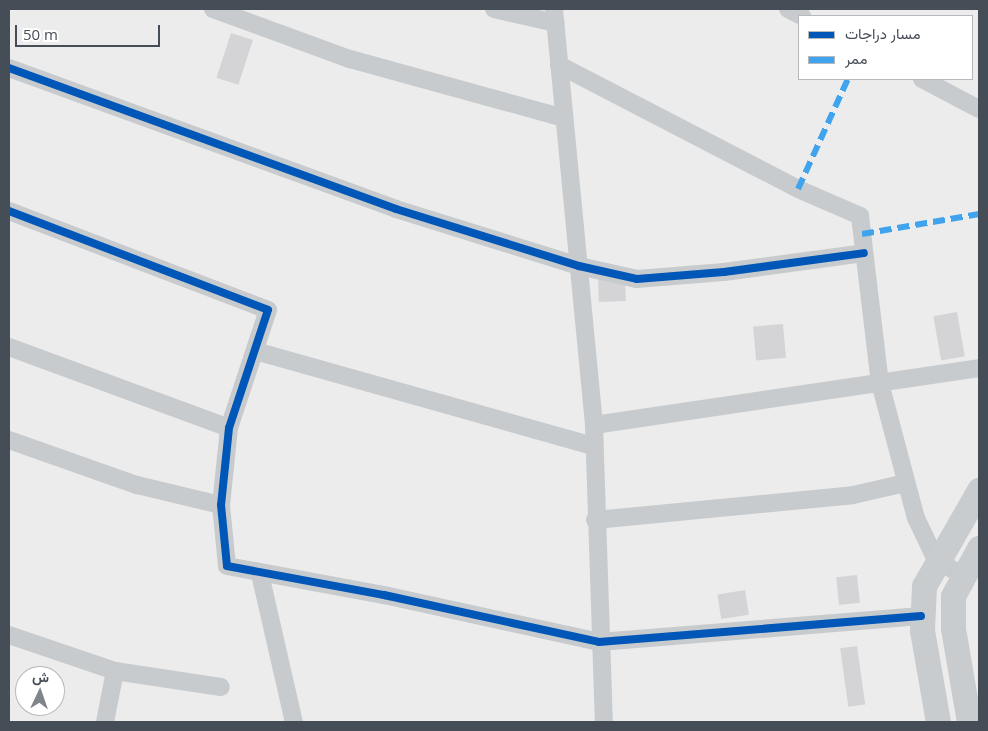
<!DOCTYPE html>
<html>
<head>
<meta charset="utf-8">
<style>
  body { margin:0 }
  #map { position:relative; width:988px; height:731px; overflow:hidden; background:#edecec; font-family:"Open Sans",Vazirmatn,sans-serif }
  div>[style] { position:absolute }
  .building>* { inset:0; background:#d4d4d6; transform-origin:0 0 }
  .street>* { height:18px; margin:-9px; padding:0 9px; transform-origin:9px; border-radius:9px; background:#c8cbcd }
  .secondary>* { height:25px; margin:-12.5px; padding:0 12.5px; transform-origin:12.5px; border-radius:12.5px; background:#c9ccce }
  .quiet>* { height:6px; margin-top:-3px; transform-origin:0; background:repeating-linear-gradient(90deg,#3fa4ed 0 12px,transparent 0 18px) }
  .cycleway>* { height:8px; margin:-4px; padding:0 4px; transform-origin:4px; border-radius:4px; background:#0057b8 }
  span { translate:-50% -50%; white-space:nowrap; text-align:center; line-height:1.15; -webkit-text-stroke:4px #fff; paint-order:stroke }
  .frame { position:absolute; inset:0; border:10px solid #454d57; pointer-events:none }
  .legend { position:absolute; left:798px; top:15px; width:175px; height:65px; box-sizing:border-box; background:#fff; border:1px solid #b5b8bc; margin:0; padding:6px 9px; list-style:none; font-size:15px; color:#454d57 }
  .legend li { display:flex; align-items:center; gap:10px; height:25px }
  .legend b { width:25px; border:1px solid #b5b8bc }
  .north { position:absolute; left:15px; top:666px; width:50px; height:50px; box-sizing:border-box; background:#fff; border:1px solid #b5b8bc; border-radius:50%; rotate:3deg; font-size:14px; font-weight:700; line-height:20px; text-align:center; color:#454d57 }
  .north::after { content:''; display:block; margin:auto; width:18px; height:22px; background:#80858b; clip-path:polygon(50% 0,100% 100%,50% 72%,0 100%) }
  .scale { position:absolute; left:15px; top:25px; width:145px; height:22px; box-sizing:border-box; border:2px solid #454d57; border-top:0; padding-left:6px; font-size:15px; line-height:18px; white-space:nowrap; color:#454d57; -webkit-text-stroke:4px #fff; paint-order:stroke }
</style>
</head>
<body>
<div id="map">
  <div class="building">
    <i style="left:231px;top:33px;width:23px;height:47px;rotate:18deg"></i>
    <i style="left:625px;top:278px;width:23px;height:27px;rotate:88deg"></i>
    <i style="left:957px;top:312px;width:45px;height:24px;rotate:80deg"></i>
    <i style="left:783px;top:324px;width:34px;height:30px;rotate:85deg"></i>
    <i style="left:857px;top:575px;width:28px;height:21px;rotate:84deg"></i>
    <i style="left:745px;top:590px;width:25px;height:28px;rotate:81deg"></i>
    <i style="left:857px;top:646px;width:59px;height:17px;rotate:82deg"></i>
  </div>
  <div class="street">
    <i style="left:213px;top:9px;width:146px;rotate:20.1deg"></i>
    <i style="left:350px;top:59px;width:222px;rotate:15.4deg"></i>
    <i style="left:494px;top:9px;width:63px;rotate:12.9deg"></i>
    <i style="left:554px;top:9px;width:418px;rotate:84.5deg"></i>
    <i style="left:594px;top:425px;width:297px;rotate:88.1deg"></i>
    <i style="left:788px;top:9px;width:16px;rotate:27deg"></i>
    <i style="left:559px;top:65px;width:269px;rotate:27.4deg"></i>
    <i style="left:798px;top:189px;width:68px;rotate:23.5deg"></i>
    <i style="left:860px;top:216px;width:168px;rotate:83.2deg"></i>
    <i style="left:880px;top:383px;width:140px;rotate:75.1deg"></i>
    <i style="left:916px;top:518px;width:47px;rotate:64.5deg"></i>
    <i style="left:936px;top:560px;width:30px;rotate:30deg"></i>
    <i style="left:9px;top:68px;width:412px;rotate:20deg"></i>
    <i style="left:396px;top:209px;width:192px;rotate:17.3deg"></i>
    <i style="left:579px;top:266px;width:59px;rotate:12.6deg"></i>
    <i style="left:637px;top:279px;width:87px;rotate:-4.6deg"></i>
    <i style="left:724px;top:272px;width:141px;rotate:-7.7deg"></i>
    <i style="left:922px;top:79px;width:64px;rotate:27.8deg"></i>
    <i style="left:9px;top:211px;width:277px;rotate:20.9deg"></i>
    <i style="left:268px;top:310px;width:124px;rotate:108.3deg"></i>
    <i style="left:229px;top:428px;width:77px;rotate:95.9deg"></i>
    <i style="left:221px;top:505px;width:61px;rotate:84.4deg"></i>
    <i style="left:227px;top:566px;width:160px;rotate:10.5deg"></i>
    <i style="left:384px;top:595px;width:220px;rotate:12.3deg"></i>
    <i style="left:599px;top:642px;width:323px;rotate:-4.6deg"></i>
    <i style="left:9px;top:347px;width:234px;rotate:20.2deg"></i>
    <i style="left:255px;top:351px;width:352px;rotate:15.7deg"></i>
    <i style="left:594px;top:425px;width:389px;rotate:-8.4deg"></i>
    <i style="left:9px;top:440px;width:136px;rotate:19.4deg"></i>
    <i style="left:137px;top:485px;width:86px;rotate:13.4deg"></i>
    <i style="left:595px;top:520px;width:259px;rotate:-5.5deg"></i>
    <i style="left:853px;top:495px;width:54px;rotate:-12.8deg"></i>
    <i style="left:260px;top:574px;width:152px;rotate:77.1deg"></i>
    <i style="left:9px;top:635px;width:112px;rotate:18.8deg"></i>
    <i style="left:115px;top:671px;width:107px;rotate:8.6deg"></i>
    <i style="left:105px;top:722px;width:52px;rotate:-78.9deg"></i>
  </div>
  <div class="secondary">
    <i style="left:938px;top:722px;width:93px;rotate:-99.9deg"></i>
    <i style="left:922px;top:630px;width:44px;rotate:-87.4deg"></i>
    <i style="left:924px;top:586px;width:111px;rotate:-60.2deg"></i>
    <i style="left:969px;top:722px;width:95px;rotate:-99.7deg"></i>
    <i style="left:953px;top:628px;width:32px;rotate:-90deg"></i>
    <i style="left:953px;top:596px;width:55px;rotate:-61.6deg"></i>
  </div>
  <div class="quiet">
    <i style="left:798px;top:189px;width:121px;rotate:-65.6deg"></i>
    <i style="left:862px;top:234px;width:119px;rotate:-9.7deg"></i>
  </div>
  <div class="cycleway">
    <i style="left:9px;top:68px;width:412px;rotate:20deg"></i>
    <i style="left:396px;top:209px;width:192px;rotate:17.3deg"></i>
    <i style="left:579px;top:266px;width:59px;rotate:12.6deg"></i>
    <i style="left:637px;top:279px;width:87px;rotate:-4.6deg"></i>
    <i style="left:724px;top:272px;width:141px;rotate:-7.7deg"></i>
    <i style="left:9px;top:211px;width:277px;rotate:20.9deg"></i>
    <i style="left:268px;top:310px;width:124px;rotate:108.3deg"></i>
    <i style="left:229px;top:428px;width:77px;rotate:95.9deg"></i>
    <i style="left:221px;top:505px;width:61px;rotate:84.4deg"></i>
    <i style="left:227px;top:566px;width:160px;rotate:10.5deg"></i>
    <i style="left:384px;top:595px;width:220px;rotate:12.3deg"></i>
    <i style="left:599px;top:642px;width:323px;rotate:-4.6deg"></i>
  </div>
  <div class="frame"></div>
  <ul class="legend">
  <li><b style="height:6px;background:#0057b8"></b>مسار دراجات</li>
  <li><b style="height:6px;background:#3fa4ed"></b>ممر</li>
  </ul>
  <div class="north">ش</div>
  <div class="scale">50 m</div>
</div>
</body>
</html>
